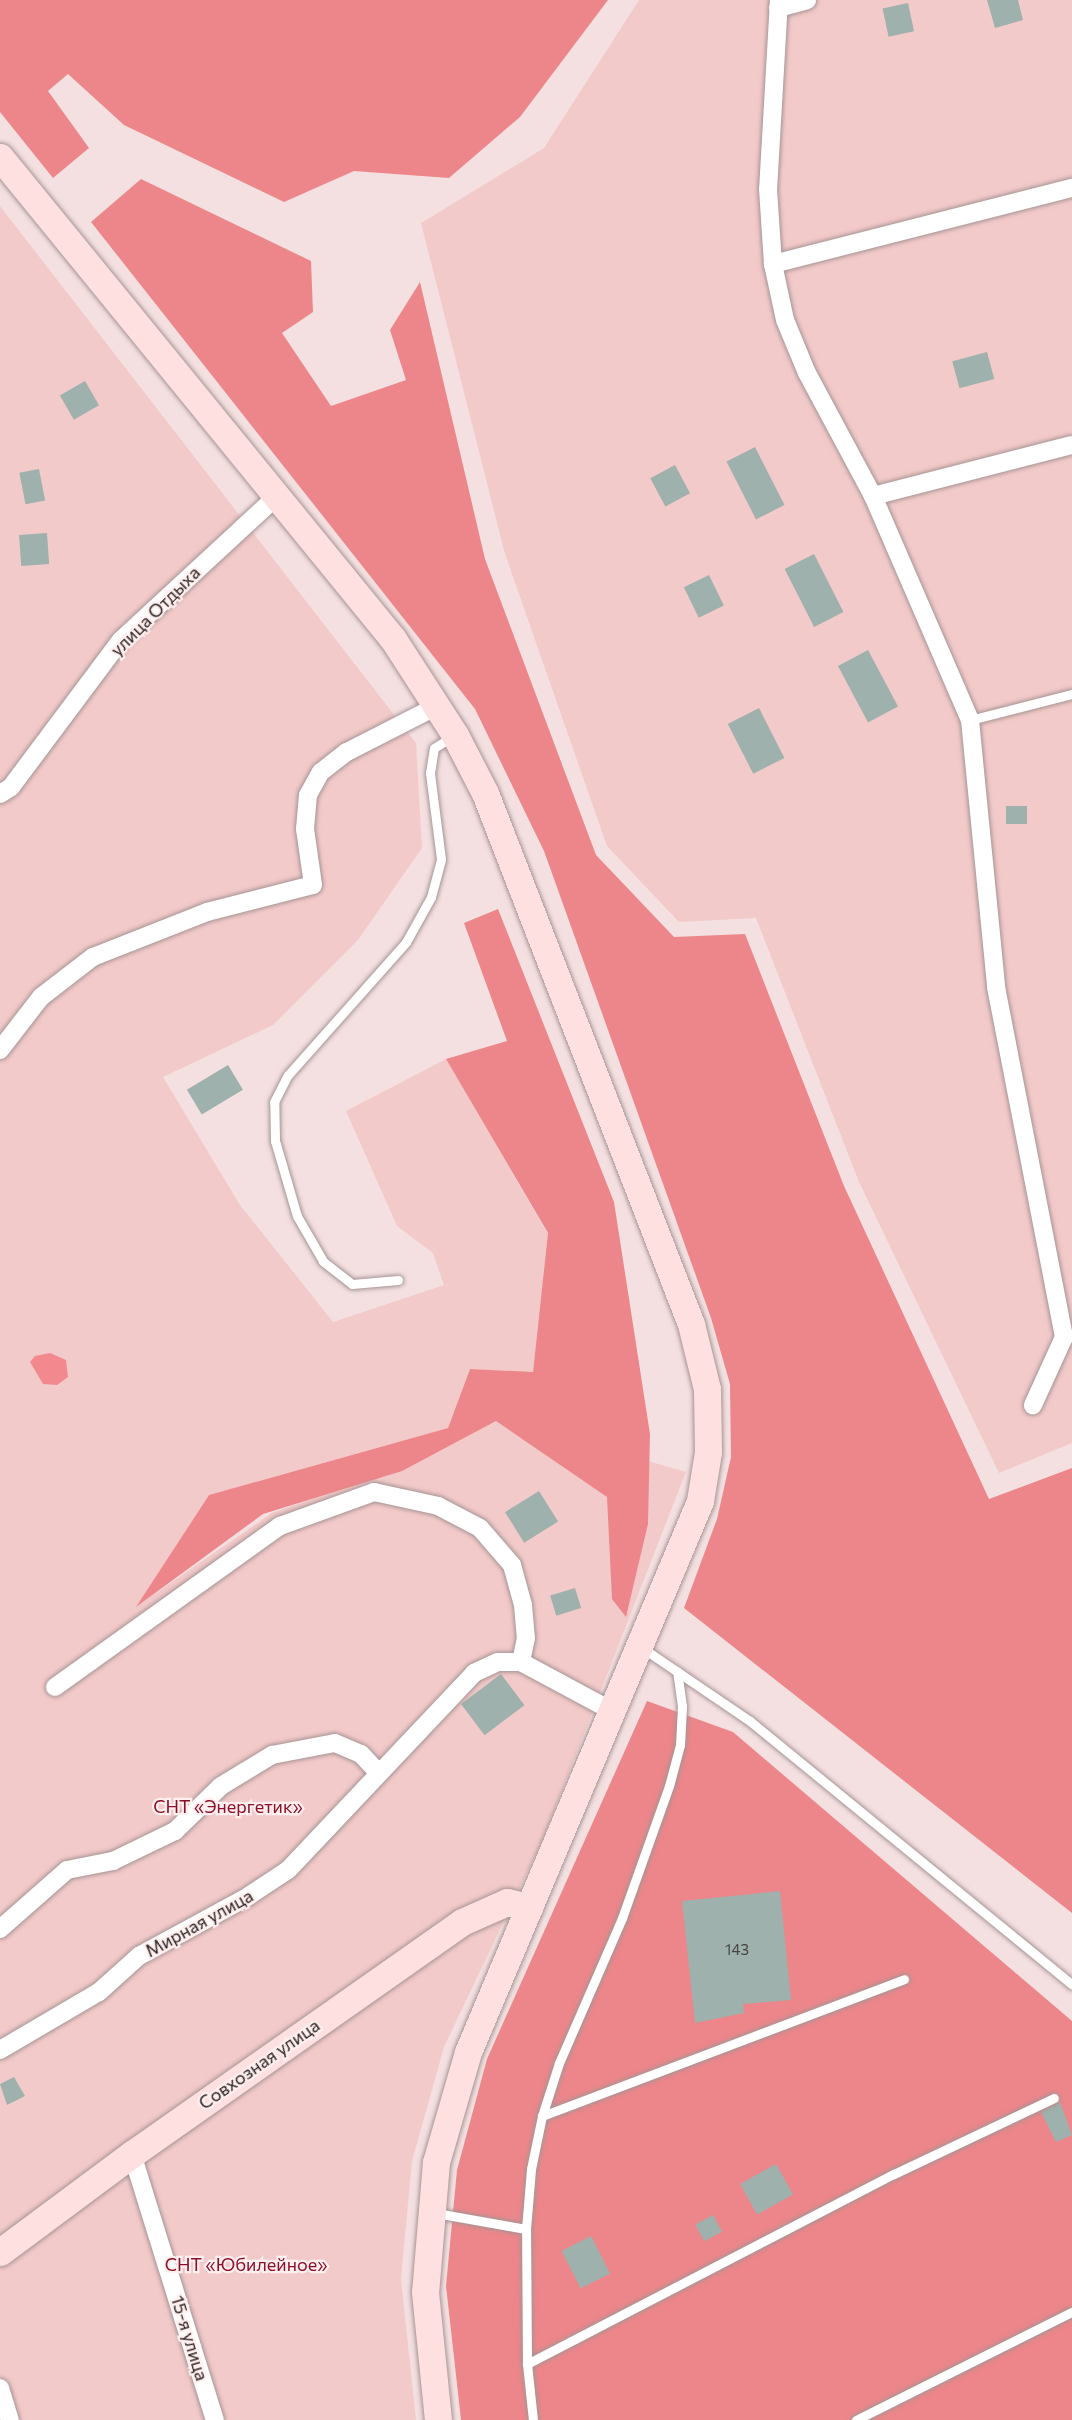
<!DOCTYPE html>
<html>
<head>
<meta charset="utf-8">
<style>
  body { margin:0 }
  #map { position:relative; width:1072px; height:2420px; overflow:hidden; background:#f4e0e0; font-family:Commissioner,sans-serif }
  div>[style] { position:absolute }
  .green>* { inset:0; background:#f3caca }
  .forest>* { inset:0; background:#ed868a }
  .water>* { inset:0; background:#f2898e }
  .building>* { inset:0; background:#9fb1ac; transform-origin:0 0 }
  .roads { filter:drop-shadow(0 0 2px #a79494) drop-shadow(0 0 2px #a79494) }
  .lane>* { height:9px; margin:-4.5px; padding:0 4.5px; transform-origin:4.5px; border-radius:4.5px; background:#fff }
  .street>* { height:18px; margin:-9px; padding:0 9px; transform-origin:9px; border-radius:9px; background:#fff }
  .secondary>* { height:27px; margin:-13.5px; padding:0 13.5px; transform-origin:13.5px; border-radius:13.5px; background:#ffe0e1 }
  span { translate:-50% -50%; white-space:nowrap; text-align:center; line-height:1.15; -webkit-text-stroke:4.5px #ffefee; paint-order:stroke }
  .number-label { font-size:15px; color:#474644 }
  .number-label span { -webkit-text-stroke-width:0 }
  .street-label { font-size:18px; color:#2a2222 }
  .park-label { font-size:18px; color:#8d0e29 }
</style>
</head>
<body>
<div id="map">
  <div class="green">
    <i style="clip-path:polygon(639px 0,1072px 0,1072px 1443px,999px 1473px,859px 1182px,756px 918px,679px 922px,607px 846px,505px 554px,421px 223px,544px 148px)"></i>
    <i style="clip-path:polygon(0 206px,416px 743px,422px 848px,358px 940px,273px 1025px,163px 1077px,240px 1205px,333px 1322px,444px 1285px,433px 1253px,397px 1226px,346px 1111px,446px 1059px,548px 1234px,533px 1373px,470px 1369px,448px 1428px,209px 1495px,137px 1606px,272px 1513px,384px 1473px,493px 1416px,686px 1472px,542px 1841px,444px 2047px,412px 2161px,401px 2279px,416px 2420px,0 2420px)"></i>
  </div>
  <div class="forest">
    <i style="clip-path:polygon(0 0,608px 0,520px 117px,449px 178px,354px 171px,284px 202px,124px 125px,68px 74px,48px 91px,89px 148px,53px 178px,0 112px)"></i>
    <i style="clip-path:polygon(141px 179px,311px 261px,313px 312px,282px 333px,331px 406px,406px 380px,390px 330px,420px 282px,485px 559px,596px 855px,674px 937px,745px 934px,844px 1186px,989px 1499px,1072px 1468px,1072px 1913px,684px 1608px,717px 1519px,731px 1457px,730px 1384px,711px 1318px,544px 851px,475px 709px,91px 222px)"></i>
    <i style="clip-path:polygon(498px 909px,614px 1202px,650px 1434px,648px 1524px,626px 1617px,612px 1599px,607px 1497px,496px 1421px,402px 1471px,263px 1514px,136px 1607px,209px 1495px,448px 1428px,470px 1369px,533px 1372px,548px 1233px,446px 1059px,507px 1041px,464px 923px)"></i>
    <i style="clip-path:polygon(647px 1701px,733px 1732px,1072px 2021px,1072px 2420px,461px 2420px,446px 2286px,457px 2170px,487px 2059px)"></i>
  </div>
  <div class="water">
    <i style="clip-path:polygon(50px 1353px,66px 1360px,68px 1377px,57px 1385px,43px 1384px,30px 1362px,35px 1356px)"></i>
  </div>
  <div class="building">
    <i style="clip-path:polygon(987px 0,1018px 0,1023px 20px,995px 28px)"></i>
    <i style="left:908px;top:3px;width:29px;height:26px;rotate:78deg"></i>
    <i style="left:987px;top:352px;width:28px;height:36px;rotate:75deg"></i>
    <i style="left:85px;top:381px;width:28px;height:29px;rotate:60deg"></i>
    <i style="left:755px;top:447px;width:65px;height:32px;rotate:63deg"></i>
    <i style="left:675px;top:465px;width:32px;height:28px;rotate:62deg"></i>
    <i style="left:39px;top:469px;width:32px;height:20px;rotate:79deg"></i>
    <i style="left:47px;top:533px;width:31px;height:28px;rotate:86deg"></i>
    <i style="left:814px;top:554px;width:65px;height:33px;rotate:63deg"></i>
    <i style="left:709px;top:575px;width:34px;height:28px;rotate:64deg"></i>
    <i style="left:868px;top:650px;width:64px;height:34px;rotate:62deg"></i>
    <i style="left:759px;top:708px;width:56px;height:35px;rotate:63deg"></i>
    <i style="left:1027px;top:806px;width:18px;height:21px;rotate:90deg"></i>
    <i style="left:228px;top:1065px;width:29px;height:48px;rotate:59deg"></i>
    <i style="left:539px;top:1491px;width:36px;height:40px;rotate:58deg"></i>
    <i style="left:575px;top:1588px;width:21px;height:26px;rotate:73deg"></i>
    <i style="left:501px;top:1674px;width:39px;height:50px;rotate:53deg"></i>
    <i style="clip-path:polygon(780px 1891px,791px 2000px,743px 2004px,744px 2013px,695px 2023px,682px 1901px)"></i>
    <i style="clip-path:polygon(14px 2077px,25px 2096px,7px 2105px,0 2084px)"></i>
    <i style="clip-path:polygon(1060px 2102px,1072px 2135px,1056px 2142px,1041px 2112px)"></i>
    <i style="left:776px;top:2164px;width:35px;height:41px;rotate:61deg"></i>
    <i style="left:713px;top:2215px;width:19px;height:20px;rotate:62deg"></i>
    <i style="left:591px;top:2236px;width:42px;height:33px;rotate:63deg"></i>
  </div>
  <div class="roads">
    <div class="lane">
      <i style="left:970px;top:720px;width:105px;rotate:-14.3deg"></i>
      <i style="left:398px;top:1280px;width:46px;rotate:175deg"></i>
      <i style="left:352px;top:1284px;width:37px;rotate:-142deg"></i>
      <i style="left:323px;top:1261px;width:52px;rotate:-120deg"></i>
      <i style="left:297px;top:1216px;width:78px;rotate:-106.3deg"></i>
      <i style="left:275px;top:1141px;width:39px;rotate:-91deg"></i>
      <i style="left:274px;top:1102px;width:30px;rotate:-63deg"></i>
      <i style="left:288px;top:1075px;width:178px;rotate:-48.4deg"></i>
      <i style="left:406px;top:942px;width:51px;rotate:-60.9deg"></i>
      <i style="left:431px;top:897px;width:39px;rotate:-75deg"></i>
      <i style="left:441px;top:859px;width:87px;rotate:-97.3deg"></i>
      <i style="left:430px;top:773px;width:25px;rotate:-81deg"></i>
      <i style="left:434px;top:748px;width:22px;rotate:-32deg"></i>
      <i style="left:641px;top:1647px;width:132px;rotate:34.2deg"></i>
      <i style="left:750px;top:1721px;width:416px;rotate:39.3deg"></i>
      <i style="left:542px;top:2116px;width:387px;rotate:-20.7deg"></i>
      <i style="left:436px;top:2213px;width:91px;rotate:10.1deg"></i>
      <i style="left:527px;top:2364px;width:413px;rotate:-27.4deg"></i>
      <i style="left:894px;top:2174px;width:177px;rotate:-25.4deg"></i>
      <i style="left:533px;top:2420px;width:56px;rotate:-96.1deg"></i>
      <i style="left:527px;top:2364px;width:135px;rotate:-90.4deg"></i>
      <i style="left:526px;top:2229px;width:60px;rotate:-85.2deg"></i>
      <i style="left:531px;top:2169px;width:54px;rotate:-78.3deg"></i>
      <i style="left:542px;top:2116px;width:56px;rotate:-72.2deg"></i>
      <i style="left:559px;top:2063px;width:158px;rotate:-66.5deg"></i>
      <i style="left:622px;top:1918px;width:140px;rotate:-70.4deg"></i>
      <i style="left:669px;top:1786px;width:42px;rotate:-75deg"></i>
      <i style="left:680px;top:1745px;width:39px;rotate:-87deg"></i>
      <i style="left:682px;top:1706px;width:35px;rotate:-98deg"></i>
      <i style="left:856px;top:2420px;width:241px;rotate:-26.6deg"></i>
    </div>
    <div class="street">
      <i style="left:779px;top:0;width:189px;rotate:93.3deg"></i>
      <i style="left:768px;top:189px;width:75px;rotate:86.2deg"></i>
      <i style="left:773px;top:264px;width:57px;rotate:77.9deg"></i>
      <i style="left:785px;top:320px;width:57px;rotate:67.5deg"></i>
      <i style="left:807px;top:373px;width:140px;rotate:61.8deg"></i>
      <i style="left:873px;top:496px;width:244px;rotate:66.6deg"></i>
      <i style="left:970px;top:720px;width:268px;rotate:84.4deg"></i>
      <i style="left:996px;top:987px;width:357px;rotate:79deg"></i>
      <i style="left:1064px;top:1337px;width:75px;rotate:114.5deg"></i>
      <i style="left:778px;top:8px;width:30px;rotate:-15deg"></i>
      <i style="left:773px;top:264px;width:309px;rotate:-14.3deg"></i>
      <i style="left:873px;top:496px;width:205px;rotate:-14.4deg"></i>
      <i style="left:0;top:794px;width:13px;rotate:-32deg"></i>
      <i style="left:11px;top:787px;width:184px;rotate:-53.2deg"></i>
      <i style="left:121px;top:640px;width:214px;rotate:-42.7deg"></i>
      <i style="left:0;top:1050px;width:67px;rotate:-52.3deg"></i>
      <i style="left:41px;top:997px;width:66px;rotate:-37.6deg"></i>
      <i style="left:93px;top:957px;width:123px;rotate:-21.5deg"></i>
      <i style="left:207px;top:912px;width:109px;rotate:-14.3deg"></i>
      <i style="left:313px;top:885px;width:57px;rotate:-98.1deg"></i>
      <i style="left:305px;top:829px;width:34px;rotate:-85deg"></i>
      <i style="left:308px;top:795px;width:26px;rotate:-61deg"></i>
      <i style="left:321px;top:772px;width:33px;rotate:-38deg"></i>
      <i style="left:347px;top:752px;width:101px;rotate:-27.1deg"></i>
      <i style="left:55px;top:1687px;width:277px;rotate:-35.6deg"></i>
      <i style="left:280px;top:1526px;width:100px;rotate:-19.9deg"></i>
      <i style="left:374px;top:1492px;width:66px;rotate:12.3deg"></i>
      <i style="left:438px;top:1506px;width:47px;rotate:27.6deg"></i>
      <i style="left:480px;top:1528px;width:49px;rotate:49.1deg"></i>
      <i style="left:512px;top:1565px;width:41px;rotate:74.6deg"></i>
      <i style="left:523px;top:1605px;width:33px;rotate:85deg"></i>
      <i style="left:526px;top:1638px;width:25px;rotate:102deg"></i>
      <i style="left:0;top:1929px;width:89px;rotate:-41.4deg"></i>
      <i style="left:67px;top:1870px;width:47px;rotate:-11.1deg"></i>
      <i style="left:113px;top:1861px;width:69px;rotate:-25.8deg"></i>
      <i style="left:175px;top:1831px;width:64px;rotate:-44.4deg"></i>
      <i style="left:221px;top:1786px;width:60px;rotate:-31.3deg"></i>
      <i style="left:272px;top:1755px;width:64px;rotate:-10.8deg"></i>
      <i style="left:335px;top:1743px;width:28px;rotate:23deg"></i>
      <i style="left:361px;top:1754px;width:26px;rotate:47deg"></i>
      <i style="left:0;top:2050px;width:115px;rotate:-30.4deg"></i>
      <i style="left:99px;top:1992px;width:54px;rotate:-42deg"></i>
      <i style="left:139px;top:1956px;width:123px;rotate:-28.6deg"></i>
      <i style="left:247px;top:1897px;width:49px;rotate:-33.4deg"></i>
      <i style="left:288px;top:1870px;width:271px;rotate:-46.6deg"></i>
      <i style="left:474px;top:1673px;width:26px;rotate:-25deg"></i>
      <i style="left:498px;top:1662px;width:23px"></i>
      <i style="left:521px;top:1662px;width:101px;rotate:28.3deg"></i>
      <i style="left:132px;top:2154px;width:279px;rotate:72.7deg"></i>
      <i style="left:0;top:2388px;width:34px;rotate:73deg"></i>
    </div>
    <div class="secondary">
      <i style="left:0;top:157px;width:622px;rotate:50.81deg"></i>
      <i style="left:393px;top:639px;width:114px;rotate:57.1deg"></i>
      <i style="left:455px;top:735px;width:65px;rotate:62.7deg"></i>
      <i style="left:485px;top:793px;width:570px;rotate:68.8deg"></i>
      <i style="left:691px;top:1324px;width:67px;rotate:76.2deg"></i>
      <i style="left:707px;top:1389px;width:63px;rotate:89.1deg"></i>
      <i style="left:708px;top:1452px;width:50px;rotate:99.3deg"></i>
      <i style="left:700px;top:1501px;width:598px;rotate:112.83deg"></i>
      <i style="left:468px;top:2052px;width:115px;rotate:106.2deg"></i>
      <i style="left:436px;top:2162px;width:130px;rotate:94.8deg"></i>
      <i style="left:425px;top:2292px;width:129px;rotate:84.2deg"></i>
      <i style="left:0;top:2252px;width:164px;rotate:-36.6deg"></i>
      <i style="left:132px;top:2154px;width:403px;rotate:-35.1deg"></i>
      <i style="left:462px;top:1922px;width:49px;rotate:-24deg"></i>
      <i style="left:507px;top:1902px;width:23px;rotate:13deg"></i>
    </div>
  </div>
  <div class="number-label">
    <span style="left:737px;top:1950px">143</span>
  </div>
  <div class="street-label">
    <span style="left:155px;top:611px;rotate:-45deg">улица Отдыха</span>
    <span style="left:199px;top:1923px;rotate:-29deg">Мирная улица</span>
    <span style="left:259px;top:2064px;rotate:-35deg">Совхозная улица</span>
    <span style="left:190px;top:2338px;rotate:73deg">15-я улица</span>
  </div>
  <div class="park-label">
    <span style="left:228px;top:1806px">СНТ «Энергетик»</span>
    <span style="left:246px;top:2264px">СНТ «Юбилейное»</span>
  </div>
</div>
</body>
</html>
